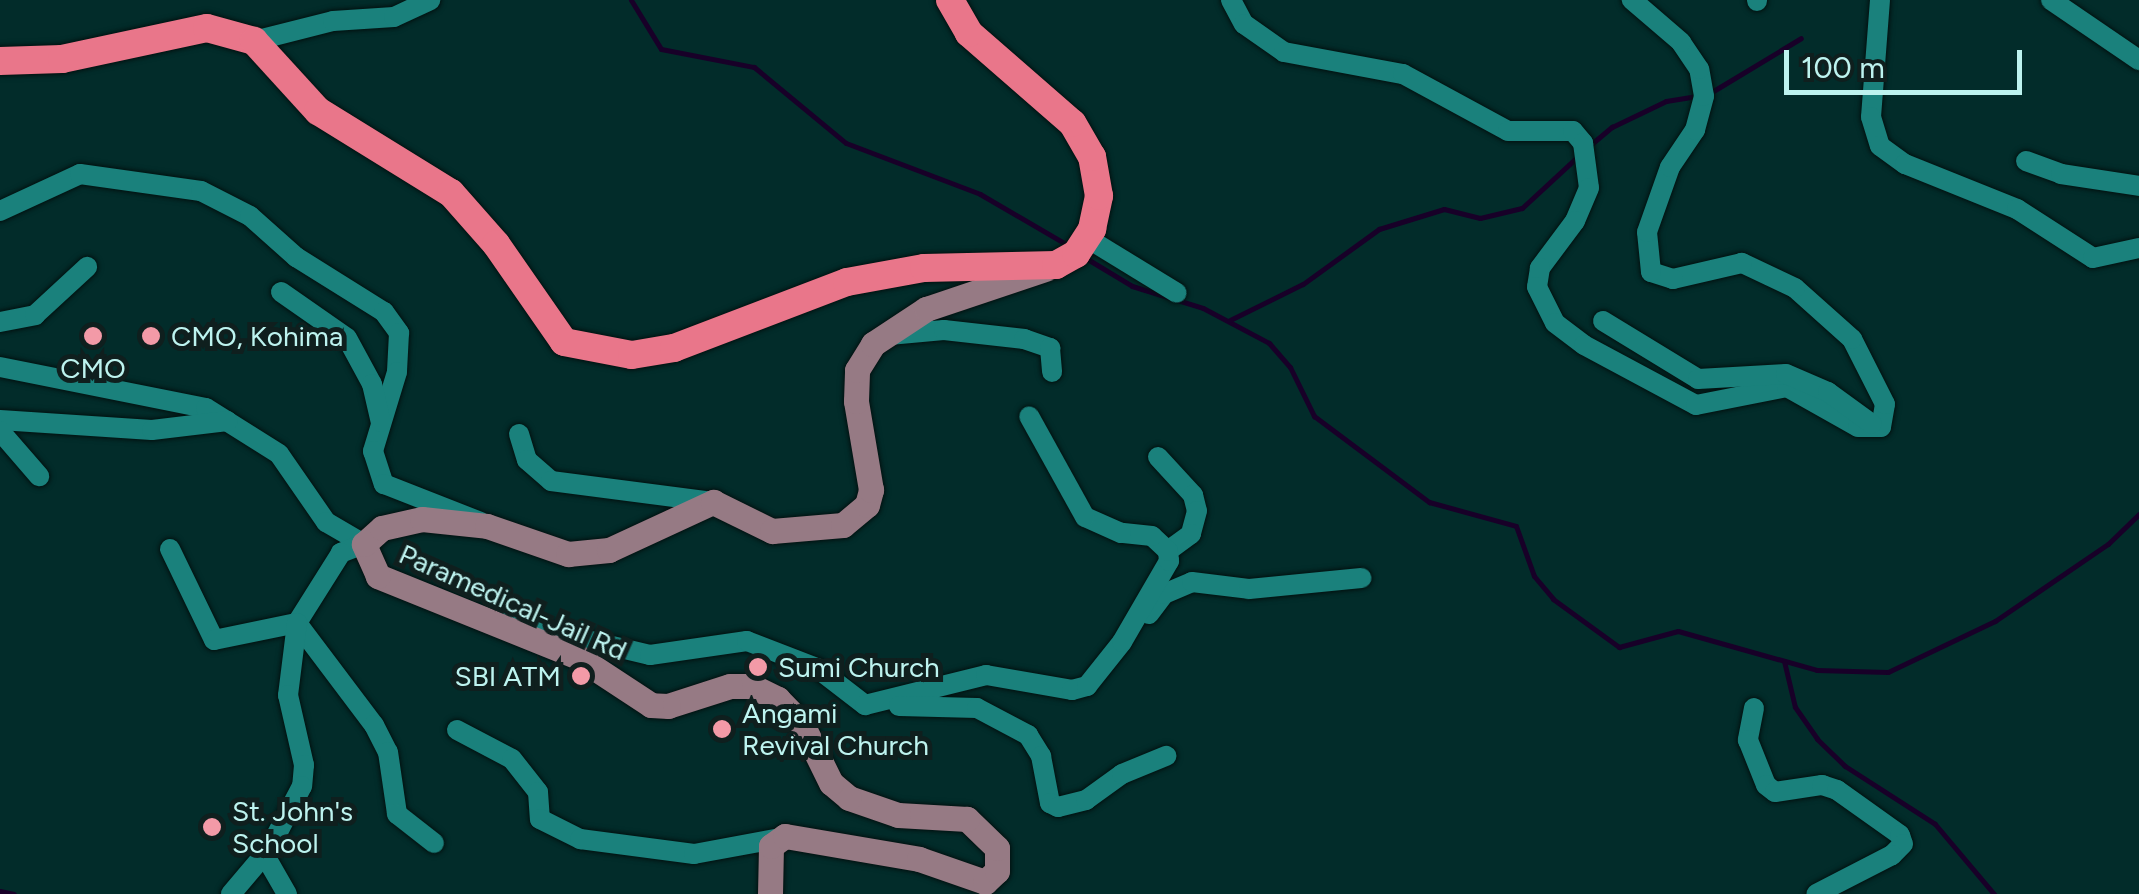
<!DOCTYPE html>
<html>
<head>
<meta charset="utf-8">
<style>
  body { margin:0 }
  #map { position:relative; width:2139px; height:894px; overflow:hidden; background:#022c2a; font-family:Figtree,sans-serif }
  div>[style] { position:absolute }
  .stream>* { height:5px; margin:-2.5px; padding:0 2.5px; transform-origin:2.5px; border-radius:2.5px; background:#180028 }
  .roads { filter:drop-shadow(0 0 2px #031110) drop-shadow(0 0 2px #031110) }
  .minor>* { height:20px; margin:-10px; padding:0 10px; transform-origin:10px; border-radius:10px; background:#1a817c }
  .major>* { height:25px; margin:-12.5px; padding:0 12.5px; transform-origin:12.5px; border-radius:12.5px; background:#967a84 }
  .highway>* { height:28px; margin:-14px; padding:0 14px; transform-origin:14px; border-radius:14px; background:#e9768a }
  .dots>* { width:28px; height:28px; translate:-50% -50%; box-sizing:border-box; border:5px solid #0f1f1e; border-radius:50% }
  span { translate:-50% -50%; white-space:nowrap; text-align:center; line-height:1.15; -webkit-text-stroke:10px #0f1f1e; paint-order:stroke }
  .poi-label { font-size:28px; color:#bdf3ef }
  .left { translate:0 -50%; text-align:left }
  .right { translate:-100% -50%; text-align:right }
  .street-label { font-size:28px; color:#bdf3ef }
  .scale { position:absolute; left:1784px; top:50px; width:238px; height:45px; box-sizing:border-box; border:5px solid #bdf3ef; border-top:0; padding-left:12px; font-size:30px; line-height:35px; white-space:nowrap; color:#bdf3ef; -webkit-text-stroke:8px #0f1f1e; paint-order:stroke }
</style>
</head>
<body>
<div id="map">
  <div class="stream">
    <i style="left:631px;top:0;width:57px;rotate:58.5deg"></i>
    <i style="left:661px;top:49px;width:95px;rotate:11deg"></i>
    <i style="left:754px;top:67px;width:119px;rotate:39.6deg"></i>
    <i style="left:846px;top:143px;width:143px;rotate:20.8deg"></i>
    <i style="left:980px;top:194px;width:105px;rotate:30.2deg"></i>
    <i style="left:1710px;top:93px;width:106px;rotate:-31.1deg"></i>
    <i style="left:1589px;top:146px;width:30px;rotate:-40deg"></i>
    <i style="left:1612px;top:127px;width:60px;rotate:-25.7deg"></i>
    <i style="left:1666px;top:101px;width:33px;rotate:-9deg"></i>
    <i style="left:1084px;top:257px;width:56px;rotate:31.1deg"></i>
    <i style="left:1132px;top:286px;width:74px;rotate:17.2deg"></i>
    <i style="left:1203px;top:308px;width:75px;rotate:27.9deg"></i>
    <i style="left:1269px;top:343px;width:32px;rotate:49deg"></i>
    <i style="left:1290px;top:367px;width:55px;rotate:63.9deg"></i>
    <i style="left:1314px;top:416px;width:144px;rotate:36.8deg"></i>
    <i style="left:1429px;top:502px;width:90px;rotate:15.4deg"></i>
    <i style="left:1516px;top:526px;width:53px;rotate:70.2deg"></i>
    <i style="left:1534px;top:576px;width:30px;rotate:50deg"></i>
    <i style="left:1553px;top:599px;width:82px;rotate:36deg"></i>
    <i style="left:1619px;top:647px;width:61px;rotate:-15.2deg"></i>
    <i style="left:1678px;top:631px;width:144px;rotate:15.7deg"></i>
    <i style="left:1817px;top:670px;width:71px;rotate:1.6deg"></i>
    <i style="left:1888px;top:672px;width:119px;rotate:-25.5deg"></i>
    <i style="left:1995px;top:621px;width:137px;rotate:-34.3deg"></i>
    <i style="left:2108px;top:544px;width:43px;rotate:-44.1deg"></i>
    <i style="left:1230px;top:320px;width:81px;rotate:-26.3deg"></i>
    <i style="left:1303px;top:284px;width:94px;rotate:-35.9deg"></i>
    <i style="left:1379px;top:229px;width:68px;rotate:-17.1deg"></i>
    <i style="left:1444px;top:209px;width:37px;rotate:14deg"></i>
    <i style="left:1480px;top:218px;width:43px;rotate:-13.4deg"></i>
    <i style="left:1522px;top:208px;width:75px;rotate:-42.8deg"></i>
    <i style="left:1784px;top:661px;width:47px;rotate:76.6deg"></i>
    <i style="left:1795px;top:707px;width:39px;rotate:55deg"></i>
    <i style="left:1817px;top:739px;width:39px;rotate:44deg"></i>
    <i style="left:1845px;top:766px;width:107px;rotate:32.8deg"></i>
    <i style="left:1935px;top:824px;width:92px;rotate:49.9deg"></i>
    <i style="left:0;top:891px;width:14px;rotate:12deg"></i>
  </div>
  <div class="roads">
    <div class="minor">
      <i style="left:1231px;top:0;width:27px;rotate:62deg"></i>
      <i style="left:1244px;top:24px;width:49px;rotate:35deg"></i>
      <i style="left:1284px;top:52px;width:121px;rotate:10.5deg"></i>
      <i style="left:1403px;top:74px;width:119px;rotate:28.5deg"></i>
      <i style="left:1508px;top:131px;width:65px"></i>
      <i style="left:1573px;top:131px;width:16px;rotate:50deg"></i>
      <i style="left:1583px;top:143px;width:45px;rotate:82.4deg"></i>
      <i style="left:1589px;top:188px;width:36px;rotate:113deg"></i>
      <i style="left:1575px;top:221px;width:59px;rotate:126.7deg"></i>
      <i style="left:1540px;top:268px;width:19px;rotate:99deg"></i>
      <i style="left:1537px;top:287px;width:40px;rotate:63.4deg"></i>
      <i style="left:1555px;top:323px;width:36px;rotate:37deg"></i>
      <i style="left:1584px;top:345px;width:127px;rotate:28.2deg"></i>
      <i style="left:1696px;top:405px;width:93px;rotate:-11.2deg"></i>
      <i style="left:1787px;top:387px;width:81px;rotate:29.4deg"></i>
      <i style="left:1858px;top:427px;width:23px"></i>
      <i style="left:1881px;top:427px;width:23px;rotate:-80deg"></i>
      <i style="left:1885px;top:404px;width:73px;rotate:-116.9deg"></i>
      <i style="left:1852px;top:339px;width:76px;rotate:-138.2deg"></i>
      <i style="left:1795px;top:288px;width:59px;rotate:-154.7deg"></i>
      <i style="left:1742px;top:263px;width:71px;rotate:166.9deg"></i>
      <i style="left:1673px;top:279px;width:23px;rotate:-162deg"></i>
      <i style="left:1651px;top:272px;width:40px;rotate:-95.7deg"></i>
      <i style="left:1647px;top:232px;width:69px;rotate:-70.5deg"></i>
      <i style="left:1670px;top:167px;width:45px;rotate:-56deg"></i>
      <i style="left:1695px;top:130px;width:35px;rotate:-75deg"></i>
      <i style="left:1704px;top:96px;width:27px;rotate:-100deg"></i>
      <i style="left:1699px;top:69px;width:32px;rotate:-124deg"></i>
      <i style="left:1681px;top:42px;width:65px;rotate:-139.4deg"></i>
      <i style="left:1757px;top:0;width:1px;rotate:90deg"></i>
      <i style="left:1880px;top:0;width:117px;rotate:94.4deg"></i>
      <i style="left:1871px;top:117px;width:30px;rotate:73deg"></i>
      <i style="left:1880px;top:146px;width:31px;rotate:36deg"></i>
      <i style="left:1905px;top:164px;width:121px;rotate:21.9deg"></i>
      <i style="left:2017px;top:209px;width:90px;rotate:32.8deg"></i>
      <i style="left:2093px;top:258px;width:47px;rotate:-12.3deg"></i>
      <i style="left:2051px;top:0;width:107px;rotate:34.3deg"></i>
      <i style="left:254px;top:41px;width:81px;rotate:-14.2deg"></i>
      <i style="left:333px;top:21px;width:61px;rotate:-3.8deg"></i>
      <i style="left:394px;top:17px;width:40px;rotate:-25deg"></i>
      <i style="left:2026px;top:161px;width:37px;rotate:20deg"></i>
      <i style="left:2061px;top:174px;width:79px;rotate:8.7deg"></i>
      <i style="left:0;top:211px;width:88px;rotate:-24.8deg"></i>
      <i style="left:80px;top:174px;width:122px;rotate:8deg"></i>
      <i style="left:201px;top:191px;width:55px;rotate:27deg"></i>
      <i style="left:250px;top:216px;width:62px;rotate:41.7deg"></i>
      <i style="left:296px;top:257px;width:104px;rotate:32deg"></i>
      <i style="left:384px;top:312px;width:26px;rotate:54deg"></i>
      <i style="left:399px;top:333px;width:39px;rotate:93deg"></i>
      <i style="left:397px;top:372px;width:83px;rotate:106.9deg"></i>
      <i style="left:373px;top:451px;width:35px;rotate:72deg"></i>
      <i style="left:384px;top:484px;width:104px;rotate:21.4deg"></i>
      <i style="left:1087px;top:238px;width:105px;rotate:31.4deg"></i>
      <i style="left:281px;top:292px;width:80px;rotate:34.9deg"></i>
      <i style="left:347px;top:338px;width:52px;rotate:61.5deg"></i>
      <i style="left:372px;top:384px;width:39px;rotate:77deg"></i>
      <i style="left:1603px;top:321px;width:111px;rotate:31.4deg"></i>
      <i style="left:1698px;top:379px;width:88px;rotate:-3.3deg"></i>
      <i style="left:1786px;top:374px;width:46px;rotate:23.2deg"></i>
      <i style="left:1828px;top:392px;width:54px;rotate:36deg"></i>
      <i style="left:0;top:322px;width:36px;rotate:-11deg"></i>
      <i style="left:35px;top:315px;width:71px;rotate:-42.7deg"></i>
      <i style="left:889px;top:335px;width:55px;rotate:-5.2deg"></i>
      <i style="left:944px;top:330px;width:81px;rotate:6.4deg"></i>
      <i style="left:1024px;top:339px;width:28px;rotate:19deg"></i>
      <i style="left:1050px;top:348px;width:24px;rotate:85deg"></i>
      <i style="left:0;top:367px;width:210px;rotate:11.3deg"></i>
      <i style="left:206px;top:408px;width:86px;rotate:32.2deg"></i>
      <i style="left:279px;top:454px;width:83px;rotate:55.3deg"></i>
      <i style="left:326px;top:522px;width:44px;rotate:30.1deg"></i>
      <i style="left:0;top:420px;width:152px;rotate:3.8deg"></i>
      <i style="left:152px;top:430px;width:76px;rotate:-6.8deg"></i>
      <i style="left:0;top:431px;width:60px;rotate:49.1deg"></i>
      <i style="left:519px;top:434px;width:27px;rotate:73deg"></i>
      <i style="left:527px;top:460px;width:32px;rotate:41deg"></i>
      <i style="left:551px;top:481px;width:163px;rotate:7.4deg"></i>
      <i style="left:1158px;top:457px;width:52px;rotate:47.4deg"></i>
      <i style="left:1193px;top:495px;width:16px;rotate:76deg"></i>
      <i style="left:1197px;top:511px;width:24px;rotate:105deg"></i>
      <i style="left:1191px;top:534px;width:29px;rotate:144deg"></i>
      <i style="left:364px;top:544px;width:25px;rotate:159deg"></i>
      <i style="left:341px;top:553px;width:83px;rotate:122.2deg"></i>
      <i style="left:297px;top:623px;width:128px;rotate:53deg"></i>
      <i style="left:374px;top:725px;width:30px;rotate:63deg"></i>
      <i style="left:388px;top:752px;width:63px;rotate:81.7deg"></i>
      <i style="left:397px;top:814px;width:47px;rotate:38.1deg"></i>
      <i style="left:170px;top:549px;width:101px;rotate:64.2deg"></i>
      <i style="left:214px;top:640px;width:85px;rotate:-11.6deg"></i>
      <i style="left:297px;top:623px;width:73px;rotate:97.1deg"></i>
      <i style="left:288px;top:695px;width:72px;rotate:77.1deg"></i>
      <i style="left:304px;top:765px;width:21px;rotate:95deg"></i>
      <i style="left:302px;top:786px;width:71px;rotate:117.6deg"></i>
      <i style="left:269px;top:849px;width:59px;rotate:130.2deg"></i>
      <i style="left:1149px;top:614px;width:25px;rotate:-53deg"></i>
      <i style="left:1164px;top:594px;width:30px;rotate:-23deg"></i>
      <i style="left:1192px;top:582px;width:57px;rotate:7deg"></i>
      <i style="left:1249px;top:589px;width:113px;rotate:-5.6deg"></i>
      <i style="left:507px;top:621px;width:147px;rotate:13.4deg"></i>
      <i style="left:650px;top:655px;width:98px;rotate:-8.2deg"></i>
      <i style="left:747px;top:641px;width:75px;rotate:21.1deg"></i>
      <i style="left:817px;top:668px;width:61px;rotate:37.6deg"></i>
      <i style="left:865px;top:705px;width:125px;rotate:-13.9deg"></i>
      <i style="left:986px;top:675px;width:87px;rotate:9.9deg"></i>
      <i style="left:1072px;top:690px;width:16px;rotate:-15deg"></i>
      <i style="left:1087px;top:686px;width:56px;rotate:-51.5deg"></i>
      <i style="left:1122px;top:642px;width:94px;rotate:-59.9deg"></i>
      <i style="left:1169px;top:561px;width:10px;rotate:-96deg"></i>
      <i style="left:1168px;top:551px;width:22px;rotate:-137deg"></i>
      <i style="left:1152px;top:536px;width:31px;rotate:-174deg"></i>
      <i style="left:1121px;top:533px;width:39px;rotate:-156deg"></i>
      <i style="left:1085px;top:517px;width:115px;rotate:-119deg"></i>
      <i style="left:899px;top:706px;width:78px;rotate:1.5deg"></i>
      <i style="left:977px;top:708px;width:58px;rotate:27.9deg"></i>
      <i style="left:1028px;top:735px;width:25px;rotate:58deg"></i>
      <i style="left:1041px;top:756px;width:48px;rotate:79.2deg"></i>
      <i style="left:1050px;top:803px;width:9px;rotate:27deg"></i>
      <i style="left:1058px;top:807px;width:29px;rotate:-14deg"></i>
      <i style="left:1086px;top:800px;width:44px;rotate:-35.8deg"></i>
      <i style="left:1122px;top:774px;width:48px;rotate:-22.2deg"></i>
      <i style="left:1754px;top:708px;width:33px;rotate:101deg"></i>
      <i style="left:1748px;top:740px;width:48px;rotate:68.2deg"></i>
      <i style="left:1766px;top:785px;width:11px;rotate:38deg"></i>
      <i style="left:1775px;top:792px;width:48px;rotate:-8.5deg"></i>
      <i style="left:1822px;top:785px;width:16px;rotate:18deg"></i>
      <i style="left:1837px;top:790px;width:77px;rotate:35.5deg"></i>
      <i style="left:1900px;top:835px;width:9px;rotate:72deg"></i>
      <i style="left:1903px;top:844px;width:16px;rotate:135deg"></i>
      <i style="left:1892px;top:855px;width:85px;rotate:152.8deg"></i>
      <i style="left:457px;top:730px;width:62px;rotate:27.8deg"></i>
      <i style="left:512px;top:759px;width:42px;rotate:51.8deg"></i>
      <i style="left:538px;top:792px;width:27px;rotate:86deg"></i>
      <i style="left:540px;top:819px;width:45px;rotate:26.6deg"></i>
      <i style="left:580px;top:839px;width:115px;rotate:7.5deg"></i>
      <i style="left:694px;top:854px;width:82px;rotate:-10.5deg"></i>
      <i style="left:264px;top:854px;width:46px;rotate:60.1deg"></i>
    </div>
    <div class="major">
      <i style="left:770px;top:894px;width:48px;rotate:-88.8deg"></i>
      <i style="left:771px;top:846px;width:17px;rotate:-36deg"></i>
      <i style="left:785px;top:836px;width:136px;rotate:9.7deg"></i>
      <i style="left:919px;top:859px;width:70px;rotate:19.2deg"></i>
      <i style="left:985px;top:882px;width:16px;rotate:-43deg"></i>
      <i style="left:997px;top:871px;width:23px;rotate:-90deg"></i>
      <i style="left:997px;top:848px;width:42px;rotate:-136deg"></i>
      <i style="left:967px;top:819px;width:69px;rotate:-176.7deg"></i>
      <i style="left:898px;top:815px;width:52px;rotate:-160.9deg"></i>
      <i style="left:849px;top:798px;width:23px;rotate:-140deg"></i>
      <i style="left:831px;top:783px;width:66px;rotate:-116.2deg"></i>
      <i style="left:802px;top:724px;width:35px;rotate:-134deg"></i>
      <i style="left:778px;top:699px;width:30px;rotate:-154deg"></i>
      <i style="left:751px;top:686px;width:21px;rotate:180deg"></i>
      <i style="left:730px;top:686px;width:65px;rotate:162.1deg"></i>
      <i style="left:668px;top:706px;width:17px;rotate:-177deg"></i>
      <i style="left:651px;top:705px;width:87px;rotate:-146.7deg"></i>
      <i style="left:578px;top:657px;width:216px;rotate:-158deg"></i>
      <i style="left:378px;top:576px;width:35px;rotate:-114deg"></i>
      <i style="left:364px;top:544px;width:24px;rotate:-42deg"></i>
      <i style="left:382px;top:528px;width:41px;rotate:-12.7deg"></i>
      <i style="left:422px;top:519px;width:65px;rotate:6.1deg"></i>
      <i style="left:487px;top:526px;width:86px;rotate:19.1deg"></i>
      <i style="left:568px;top:554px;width:41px;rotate:-5.6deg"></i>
      <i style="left:609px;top:550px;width:115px;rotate:-24.8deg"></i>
      <i style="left:713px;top:502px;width:66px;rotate:26.2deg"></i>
      <i style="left:772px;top:531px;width:71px;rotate:-4.8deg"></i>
      <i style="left:843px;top:525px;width:31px;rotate:-40deg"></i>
      <i style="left:867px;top:505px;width:16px;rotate:-75deg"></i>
      <i style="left:871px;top:490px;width:90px;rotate:-99.6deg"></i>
      <i style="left:856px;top:401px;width:31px;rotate:-88deg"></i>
      <i style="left:857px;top:370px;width:31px;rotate:-58deg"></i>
      <i style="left:873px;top:344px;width:64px;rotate:-33.4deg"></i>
      <i style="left:926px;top:309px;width:126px;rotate:-18.6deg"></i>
    </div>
    <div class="highway">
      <i style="left:0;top:61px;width:62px;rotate:-1.8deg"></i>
      <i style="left:62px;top:59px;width:148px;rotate:-12.1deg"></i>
      <i style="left:207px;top:28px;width:49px;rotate:15.5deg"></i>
      <i style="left:254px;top:41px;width:95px;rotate:47.6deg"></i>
      <i style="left:318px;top:111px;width:156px;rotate:31.7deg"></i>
      <i style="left:451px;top:193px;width:68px;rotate:48.6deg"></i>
      <i style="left:496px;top:244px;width:119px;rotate:55.2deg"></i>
      <i style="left:564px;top:342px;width:69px;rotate:10.8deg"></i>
      <i style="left:632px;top:355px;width:43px;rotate:-9.5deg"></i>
      <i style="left:674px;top:348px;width:185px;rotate:-20.9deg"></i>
      <i style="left:847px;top:282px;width:78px;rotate:-10.3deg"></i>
      <i style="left:924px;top:268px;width:132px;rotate:-1.3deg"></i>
      <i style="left:1056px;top:265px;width:23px;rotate:-29deg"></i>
      <i style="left:1076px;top:254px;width:30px;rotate:-57deg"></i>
      <i style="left:1092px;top:229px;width:34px;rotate:-78deg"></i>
      <i style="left:1099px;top:196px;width:40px;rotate:-100deg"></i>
      <i style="left:1092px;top:157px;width:39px;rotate:-120deg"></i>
      <i style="left:1072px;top:123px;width:137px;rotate:-138.9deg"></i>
      <i style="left:969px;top:33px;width:38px;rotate:-120deg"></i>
    </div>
  </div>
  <div class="dots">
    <i style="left:93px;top:336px;background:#f39aa7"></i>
    <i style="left:151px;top:336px;background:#f39aa7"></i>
    <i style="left:758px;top:667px;background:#f39aa7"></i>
    <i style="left:581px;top:676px;background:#f39aa7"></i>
    <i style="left:722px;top:729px;background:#f39aa7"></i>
    <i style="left:212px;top:827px;background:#f39aa7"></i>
  </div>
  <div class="poi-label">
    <span class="left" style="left:171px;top:336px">CMO, Kohima</span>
    <span style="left:93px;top:368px">CMO</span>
    <span class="left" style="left:778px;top:667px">Sumi Church</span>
    <span class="right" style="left:561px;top:676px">SBI ATM</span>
    <span class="left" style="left:742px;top:729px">Angami<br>Revival Church</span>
    <span class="left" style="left:232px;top:827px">St. John's<br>School</span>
  </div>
  <div class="street-label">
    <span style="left:513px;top:602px;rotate:24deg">Paramedical-Jail Rd</span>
  </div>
  <div class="scale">100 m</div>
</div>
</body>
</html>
